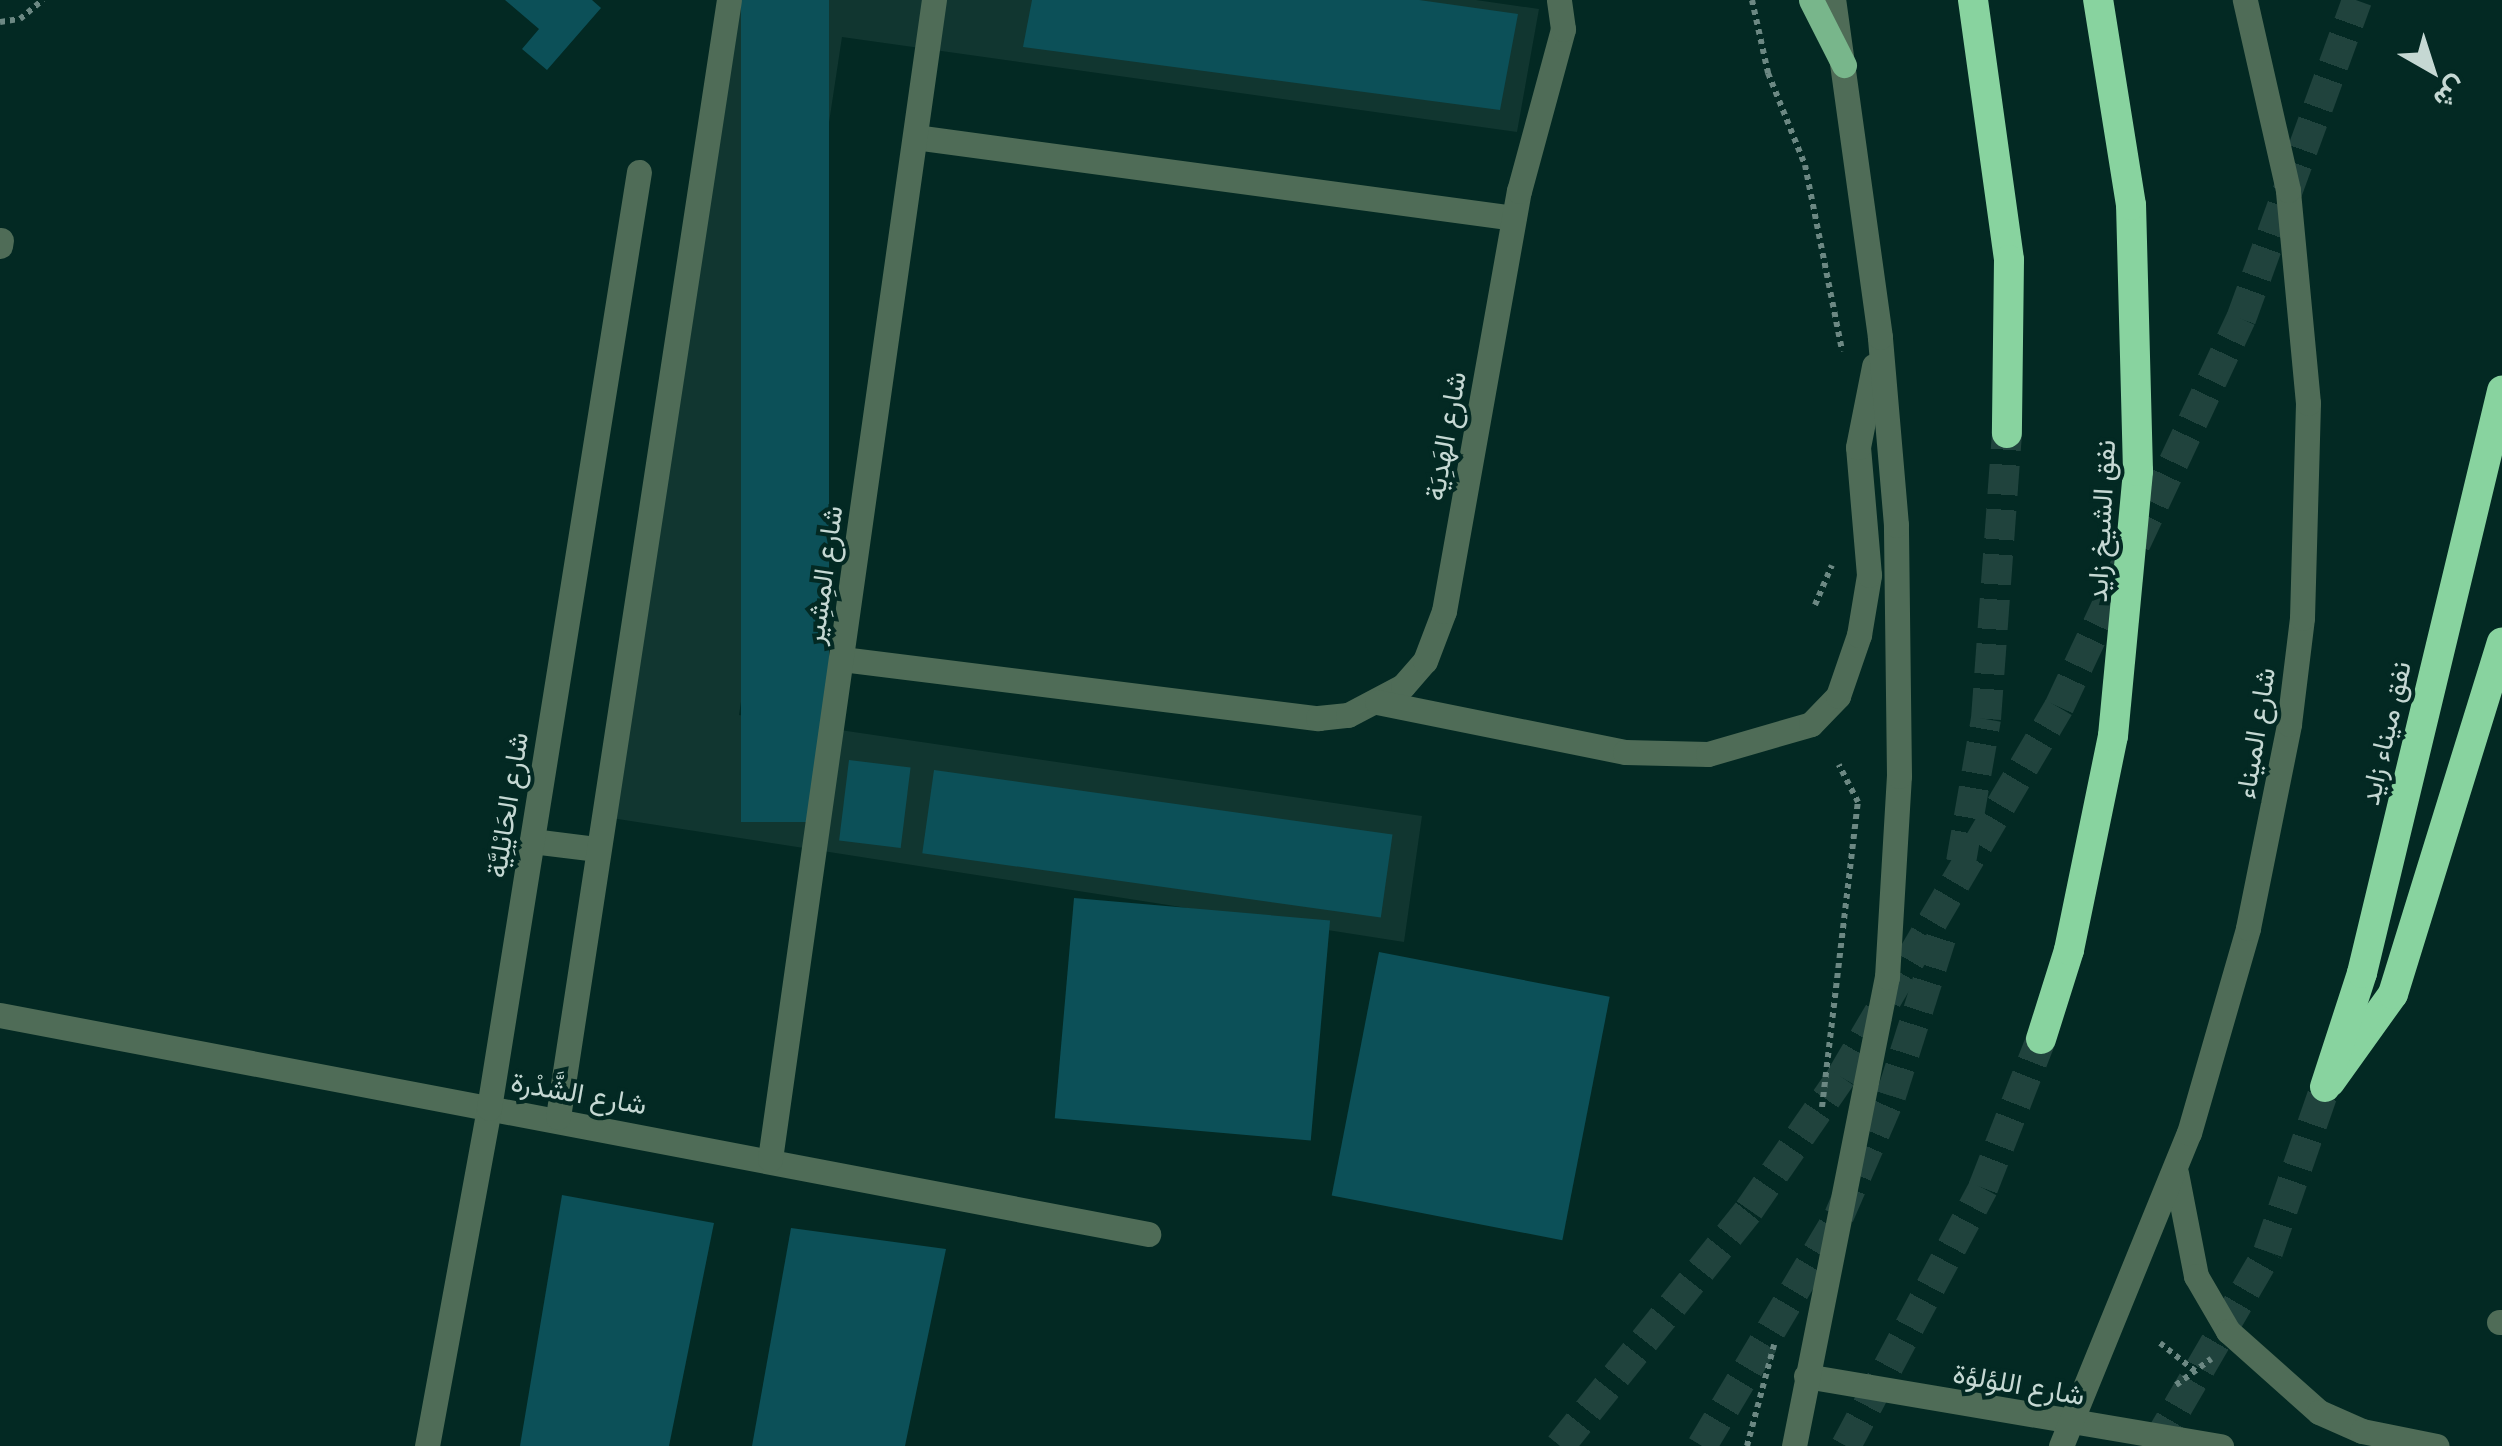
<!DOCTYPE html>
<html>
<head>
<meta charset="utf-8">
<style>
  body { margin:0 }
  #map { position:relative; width:2502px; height:1446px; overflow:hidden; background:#032923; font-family:Montserrat,Vazirmatn,sans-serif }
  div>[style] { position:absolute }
  .built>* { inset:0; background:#113630 }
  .building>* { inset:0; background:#0c5058; transform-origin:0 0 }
  .highway-tunnel>* { height:30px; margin-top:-15px; transform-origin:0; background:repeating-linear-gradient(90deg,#20433d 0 30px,transparent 0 45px) }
  .path>* { height:6px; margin-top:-3px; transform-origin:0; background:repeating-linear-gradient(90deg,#6c8883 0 5px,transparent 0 10px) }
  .minor>* { height:25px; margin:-12.5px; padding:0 12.5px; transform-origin:12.5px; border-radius:12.5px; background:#4f6c57 }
  .major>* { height:25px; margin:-12.5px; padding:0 12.5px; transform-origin:12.5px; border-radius:12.5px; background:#78b68b }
  .highway>* { height:30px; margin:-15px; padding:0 15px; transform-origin:15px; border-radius:15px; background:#88d39f }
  span { translate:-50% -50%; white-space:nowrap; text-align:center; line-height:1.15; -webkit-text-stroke:8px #032923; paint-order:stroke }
  .street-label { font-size:28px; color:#c5d8d3 }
  .north { position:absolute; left:2382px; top:20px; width:100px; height:100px; -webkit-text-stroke:8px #032923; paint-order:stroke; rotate:141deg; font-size:28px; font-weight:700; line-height:40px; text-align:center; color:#c5d8d3 }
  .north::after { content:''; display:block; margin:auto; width:35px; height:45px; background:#c5d8d3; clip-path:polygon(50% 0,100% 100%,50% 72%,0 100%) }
</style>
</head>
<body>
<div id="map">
  <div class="built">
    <i style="clip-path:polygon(729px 0,1476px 0,1539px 9px,1517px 132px,842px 37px,739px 715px,1422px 816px,1404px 942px,605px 817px)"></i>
  </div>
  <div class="building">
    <i style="clip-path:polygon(505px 0,592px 0,601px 8px,547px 70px,522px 49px,539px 29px)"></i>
    <i style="left:741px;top:0;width:88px;height:822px"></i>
    <i style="clip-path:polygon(1032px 0,1419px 0,1518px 14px,1500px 110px,1023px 47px)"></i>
    <i style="left:849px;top:760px;width:62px;height:81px;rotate:7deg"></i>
    <i style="left:934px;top:770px;width:463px;height:84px;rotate:8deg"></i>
    <i style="left:1074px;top:898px;width:257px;height:221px;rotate:5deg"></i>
    <i style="left:1379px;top:952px;width:235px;height:248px;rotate:11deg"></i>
    <i style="clip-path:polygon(562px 1195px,714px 1223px,669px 1446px,520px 1446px)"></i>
    <i style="clip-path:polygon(791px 1228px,946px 1249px,905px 1446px,752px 1446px)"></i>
  </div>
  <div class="highway-tunnel">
    <i style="left:1961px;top:862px;width:145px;rotate:-80.1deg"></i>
    <i style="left:1986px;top:719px;width:287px;rotate:-85.8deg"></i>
    <i style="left:1560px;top:1446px;width:302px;rotate:-51.3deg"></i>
    <i style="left:1749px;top:1210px;width:162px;rotate:-55.3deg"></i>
    <i style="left:1841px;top:1077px;width:429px;rotate:-59.5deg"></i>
    <i style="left:2059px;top:707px;width:429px;rotate:-64.9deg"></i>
    <i style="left:2241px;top:319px;width:339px;rotate:-70deg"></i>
    <i style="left:1702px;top:1446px;width:268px;rotate:-59.2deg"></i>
    <i style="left:1839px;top:1216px;width:131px;rotate:-66.6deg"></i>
    <i style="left:1891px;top:1096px;width:178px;rotate:-72.4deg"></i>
    <i style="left:1846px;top:1446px;width:292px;rotate:-62deg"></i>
    <i style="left:1983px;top:1188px;width:160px;rotate:-68.7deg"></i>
    <i style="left:2155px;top:1446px;width:225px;rotate:-59.8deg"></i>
    <i style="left:2268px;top:1252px;width:175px;rotate:-70.9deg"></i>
  </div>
  <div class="path">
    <i style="left:1752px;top:0;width:75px;rotate:77.6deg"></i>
    <i style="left:1768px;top:73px;width:99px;rotate:68.1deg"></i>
    <i style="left:1805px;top:165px;width:190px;rotate:78.7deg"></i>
    <i style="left:0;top:22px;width:20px;rotate:-9deg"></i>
    <i style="left:20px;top:19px;width:30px;rotate:-40deg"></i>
    <i style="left:1815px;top:605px;width:43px;rotate:-67deg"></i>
    <i style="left:1822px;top:1107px;width:307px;rotate:-83.3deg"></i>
    <i style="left:1858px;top:802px;width:42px;rotate:-117.2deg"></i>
    <i style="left:2160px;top:1343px;width:45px;rotate:38.7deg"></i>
    <i style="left:2176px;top:1385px;width:44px;rotate:-36.6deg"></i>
    <i style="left:1747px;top:1446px;width:105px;rotate:-75deg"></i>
  </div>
  <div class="minor">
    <i style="left:915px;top:137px;width:604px;rotate:7.7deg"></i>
    <i style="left:0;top:246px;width:6px;rotate:-81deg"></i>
    <i style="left:842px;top:659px;width:480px;rotate:7.1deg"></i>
    <i style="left:1318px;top:718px;width:30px;rotate:-6deg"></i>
    <i style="left:1348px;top:715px;width:62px;rotate:-27.8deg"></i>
    <i style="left:1403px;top:686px;width:33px;rotate:-49deg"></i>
    <i style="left:1425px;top:661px;width:53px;rotate:-69.2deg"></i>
    <i style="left:1444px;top:611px;width:427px;rotate:-79.9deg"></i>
    <i style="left:1519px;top:191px;width:168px;rotate:-74.8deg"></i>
    <i style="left:1563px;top:29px;width:29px;rotate:-98deg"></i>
    <i style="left:1377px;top:702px;width:253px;rotate:11.4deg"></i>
    <i style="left:1625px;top:752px;width:83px;rotate:1.4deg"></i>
    <i style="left:1708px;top:754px;width:107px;rotate:-16.2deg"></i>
    <i style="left:1811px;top:724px;width:39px;rotate:-46deg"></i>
    <i style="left:1838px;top:696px;width:65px;rotate:-71deg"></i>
    <i style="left:1859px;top:635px;width:61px;rotate:-80.5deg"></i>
    <i style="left:1869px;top:575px;width:128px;rotate:-94.9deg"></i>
    <i style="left:1858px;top:447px;width:83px;rotate:-78.8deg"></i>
    <i style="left:532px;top:841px;width:64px;rotate:7.1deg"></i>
    <i style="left:0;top:1015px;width:1169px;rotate:10.8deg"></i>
    <i style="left:558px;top:1117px;width:1130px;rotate:-81.3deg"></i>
    <i style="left:770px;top:1159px;width:1171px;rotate:-81.95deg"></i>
    <i style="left:2176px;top:1173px;width:105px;rotate:79deg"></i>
    <i style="left:2196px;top:1276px;width:64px;rotate:59.8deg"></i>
    <i style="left:2228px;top:1331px;width:122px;rotate:41.7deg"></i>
    <i style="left:2319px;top:1412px;width:47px;rotate:23.8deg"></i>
    <i style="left:2362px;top:1431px;width:76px;rotate:11.3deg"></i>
    <i style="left:2499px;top:1322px;width:3px"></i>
    <i style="left:1806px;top:1376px;width:421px;rotate:9.6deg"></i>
    <i style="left:427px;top:1446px;width:344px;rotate:-79.6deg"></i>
    <i style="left:489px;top:1108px;width:948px;rotate:-80.9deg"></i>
    <i style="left:1794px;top:1446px;width:478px;rotate:-78.8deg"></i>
    <i style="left:1887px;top:977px;width:201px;rotate:-86.6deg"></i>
    <i style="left:1899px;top:776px;width:251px;rotate:-90.7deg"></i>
    <i style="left:1896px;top:525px;width:189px;rotate:-94.9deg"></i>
    <i style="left:1880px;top:337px;width:340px;rotate:-97.9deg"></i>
    <i style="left:2061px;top:1446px;width:338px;rotate:-67.8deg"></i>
    <i style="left:2189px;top:1133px;width:213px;rotate:-73.9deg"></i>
    <i style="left:2248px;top:928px;width:208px;rotate:-78.6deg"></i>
    <i style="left:2289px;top:724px;width:107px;rotate:-83deg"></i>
    <i style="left:2302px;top:618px;width:215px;rotate:-88.4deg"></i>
    <i style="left:2308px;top:403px;width:214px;rotate:-95.4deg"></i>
    <i style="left:2288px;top:190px;width:195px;rotate:-102.8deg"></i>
  </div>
  <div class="major">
    <i style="left:1811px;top:0;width:73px;rotate:63.1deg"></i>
  </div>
  <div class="highway">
    <i style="left:1973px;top:0;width:262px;rotate:82.1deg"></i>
    <i style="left:2009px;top:260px;width:173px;rotate:90.7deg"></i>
    <i style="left:2041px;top:1039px;width:93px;rotate:-72.5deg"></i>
    <i style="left:2069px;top:950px;width:218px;rotate:-78.4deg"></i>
    <i style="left:2113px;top:736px;width:266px;rotate:-84.6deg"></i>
    <i style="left:2138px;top:471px;width:266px;rotate:-91.5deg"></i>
    <i style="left:2131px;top:205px;width:208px;rotate:-99.1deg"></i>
    <i style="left:2330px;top:1082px;width:108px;rotate:-54.4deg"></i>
    <i style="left:2393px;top:994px;width:368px;rotate:-72.8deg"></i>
    <i style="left:2325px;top:1087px;width:120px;rotate:-72deg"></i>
    <i style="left:2362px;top:973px;width:599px;rotate:-76.47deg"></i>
  </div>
  <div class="street-label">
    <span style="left:1445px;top:436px;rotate:-80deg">شارع الهَدِيَة</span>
    <span style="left:2101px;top:521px;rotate:-87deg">نفق الشيخ زايد</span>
    <span style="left:823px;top:575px;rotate:-82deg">شارع المِشِير</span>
    <span style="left:2255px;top:733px;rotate:-81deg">شارع الميناء</span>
    <span style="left:2385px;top:733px;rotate:-77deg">نفق ميناء زايد</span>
    <span style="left:507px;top:805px;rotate:-81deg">شارع الحَايْلِيَّة</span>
    <span style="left:579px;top:1093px;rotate:10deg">شارع الشَّدْرة</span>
    <span style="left:2019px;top:1384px;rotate:10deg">شارع اللؤلؤة</span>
  </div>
  <div class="north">ش</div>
</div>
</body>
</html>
